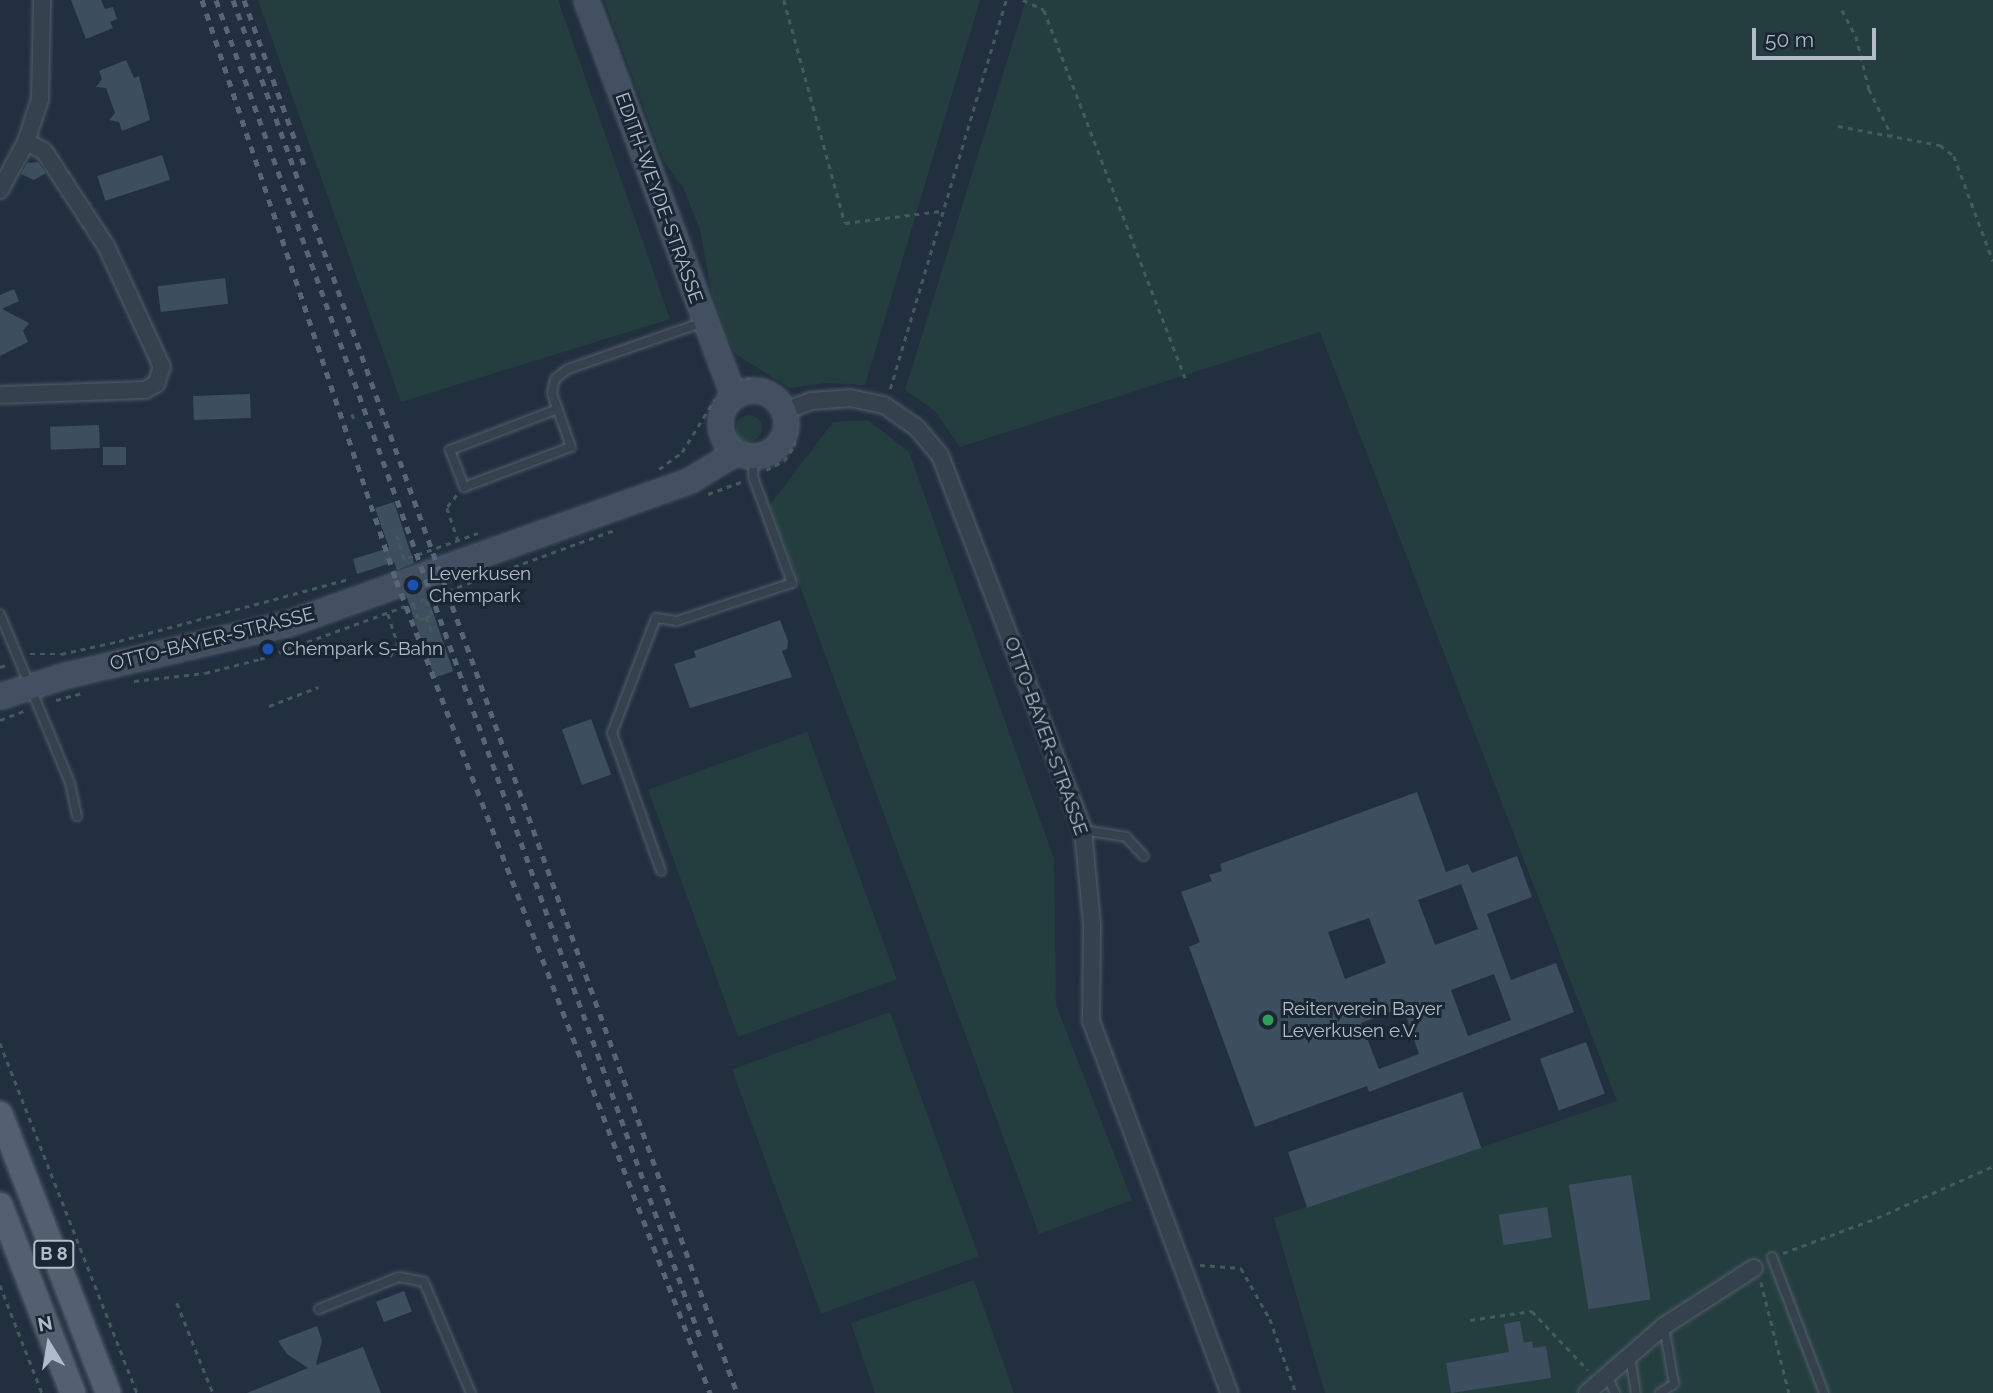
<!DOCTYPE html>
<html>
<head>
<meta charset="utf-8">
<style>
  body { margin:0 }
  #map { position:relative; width:1993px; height:1393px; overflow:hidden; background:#222f3f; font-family:Raleway,sans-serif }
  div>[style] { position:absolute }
  .green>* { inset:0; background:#243e3f; transform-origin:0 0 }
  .round { border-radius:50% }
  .building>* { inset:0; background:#3d4e5e; transform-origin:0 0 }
  .path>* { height:2.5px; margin-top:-1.25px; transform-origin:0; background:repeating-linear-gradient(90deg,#425b5c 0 5px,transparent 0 10px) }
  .roads { filter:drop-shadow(0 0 2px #545f6c) drop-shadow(0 0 2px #545f6c) }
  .lane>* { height:8px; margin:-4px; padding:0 4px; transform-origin:4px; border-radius:4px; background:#36414e }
  .street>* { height:16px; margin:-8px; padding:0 8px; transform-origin:8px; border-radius:8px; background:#36414e }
  .secondary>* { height:23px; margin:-11.5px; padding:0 11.5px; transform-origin:11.5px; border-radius:11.5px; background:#435062 }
  .secondary>.ring { margin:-11.5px; padding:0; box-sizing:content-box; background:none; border:23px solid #435062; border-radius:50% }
  .primary>* { height:24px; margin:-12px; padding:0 12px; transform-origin:12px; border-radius:12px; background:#54606f }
  .rail>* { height:5px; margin-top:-2.5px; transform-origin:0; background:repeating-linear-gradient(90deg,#576576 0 7px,transparent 0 14px) }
  .dots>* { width:19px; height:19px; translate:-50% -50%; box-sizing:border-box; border:4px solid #1b2633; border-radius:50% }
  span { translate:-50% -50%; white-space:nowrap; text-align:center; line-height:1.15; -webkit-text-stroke:6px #1b2633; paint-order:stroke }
  .shield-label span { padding:2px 5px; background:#1b2633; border:2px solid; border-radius:5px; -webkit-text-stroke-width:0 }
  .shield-label { font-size:18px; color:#b1bcca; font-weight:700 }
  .street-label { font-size:19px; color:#b1bcca }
  .poi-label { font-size:19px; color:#b1bcca }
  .left { translate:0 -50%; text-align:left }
  .north { position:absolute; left:14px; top:1309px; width:70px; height:70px; -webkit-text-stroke:5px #1b2633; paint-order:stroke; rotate:349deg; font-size:19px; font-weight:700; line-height:28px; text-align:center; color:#b1bcca }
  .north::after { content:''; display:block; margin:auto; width:24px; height:32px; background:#b1bcca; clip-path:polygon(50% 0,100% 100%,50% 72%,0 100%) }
  .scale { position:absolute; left:1752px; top:28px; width:124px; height:32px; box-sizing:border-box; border:4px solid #b1bcca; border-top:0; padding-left:9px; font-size:21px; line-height:24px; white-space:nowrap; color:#b1bcca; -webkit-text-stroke:5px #1b2633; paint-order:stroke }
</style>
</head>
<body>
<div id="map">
  <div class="green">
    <i style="clip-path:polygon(258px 0,558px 0,670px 319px,401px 402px)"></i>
    <i style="clip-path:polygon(604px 0,980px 0,865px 385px,825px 383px,790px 388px,734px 353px,711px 291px,700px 230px,683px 187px,664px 162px)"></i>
    <i style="clip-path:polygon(1026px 0,1993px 0,1993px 1393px,1325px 1393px,1274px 1218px,1617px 1101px,1320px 332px,960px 447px,935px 411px,905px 390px)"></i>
    <i class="round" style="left:736px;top:415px;width:26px;height:26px"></i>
    <i style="clip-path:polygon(868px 420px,909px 452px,1054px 859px,1056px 1005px,1132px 1200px,1039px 1234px,770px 505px,833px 422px)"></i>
    <i style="left:807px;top:732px;width:263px;height:169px;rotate:70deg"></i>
    <i style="left:890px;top:1012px;width:260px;height:168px;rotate:70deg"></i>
    <i style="clip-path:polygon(974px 1280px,1014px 1393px,875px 1393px,851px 1323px)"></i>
  </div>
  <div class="building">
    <i style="clip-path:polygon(71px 0,101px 0,105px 9px,113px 7px,117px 19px,110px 22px,113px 28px,86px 39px)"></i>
    <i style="clip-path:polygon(126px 60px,134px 78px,139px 76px,150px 120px,122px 131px,119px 122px,109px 120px,115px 113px,106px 88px,96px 87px,102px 79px,99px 71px)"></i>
    <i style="left:162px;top:155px;width:26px;height:68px;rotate:72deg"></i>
    <i style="clip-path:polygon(38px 162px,46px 173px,34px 180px,21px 174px,27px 163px)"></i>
    <i style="left:225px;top:278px;width:26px;height:68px;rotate:83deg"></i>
    <i style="clip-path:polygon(14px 289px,19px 301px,2px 309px,29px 323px,23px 331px,28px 342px,0 356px,0 295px)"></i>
    <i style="left:250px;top:394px;width:24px;height:57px;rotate:88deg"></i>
    <i style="left:99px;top:425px;width:23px;height:49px;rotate:88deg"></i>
    <i style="left:126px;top:447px;width:18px;height:23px;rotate:90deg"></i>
    <i style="clip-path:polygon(394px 502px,414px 563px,397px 570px,394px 562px,357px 574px,353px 559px,389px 548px,375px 508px)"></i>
    <i style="left:425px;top:589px;width:87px;height:20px;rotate:71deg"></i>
    <i style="clip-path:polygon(780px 620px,788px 641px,787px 649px,782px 651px,792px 677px,690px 708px,674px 664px,696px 657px,694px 651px)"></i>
    <i style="left:591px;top:719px;width:59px;height:31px;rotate:70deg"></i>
    <i style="clip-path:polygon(evenodd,1417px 792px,1446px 872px,1468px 864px,1472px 873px,1517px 856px,1532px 897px,1487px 914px,1501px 953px,1511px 980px,1556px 963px,1574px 1012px,1369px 1092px,1367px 1086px,1255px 1127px,1189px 947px,1200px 942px,1181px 892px,1212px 881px,1209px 875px,1222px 871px,1220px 864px,1417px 792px,1461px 884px,1478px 929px,1435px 945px,1418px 900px,1461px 884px,1417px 792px,1369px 918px,1386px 963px,1345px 979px,1328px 932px,1369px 918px,1417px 792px,1494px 974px,1511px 1020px,1468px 1036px,1451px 990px,1494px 974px,1417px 792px,1403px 1007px,1419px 1054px,1379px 1069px,1361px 1023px,1403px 1007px)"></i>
    <i style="left:1586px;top:1042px;width:55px;height:49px;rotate:70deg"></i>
    <i style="left:1462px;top:1092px;width:59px;height:184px;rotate:71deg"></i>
    <i style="left:1631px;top:1175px;width:126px;height:63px;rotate:81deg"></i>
    <i style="left:1547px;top:1207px;width:31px;height:49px;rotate:81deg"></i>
    <i style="left:404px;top:1291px;width:22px;height:30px;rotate:69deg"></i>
    <i style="clip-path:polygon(1520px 1321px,1524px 1343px,1532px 1341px,1533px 1348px,1546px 1346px,1551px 1378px,1451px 1393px,1446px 1363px,1509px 1352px,1504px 1324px)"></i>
    <i style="clip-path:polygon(317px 1326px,322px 1340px,316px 1365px,363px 1347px,381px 1393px,247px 1393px,308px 1368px,287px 1354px,278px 1341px)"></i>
  </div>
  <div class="path">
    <i style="left:784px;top:0;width:231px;rotate:74.7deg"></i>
    <i style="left:845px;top:223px;width:98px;rotate:-7.1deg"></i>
    <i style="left:1023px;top:0;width:23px;rotate:25deg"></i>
    <i style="left:1044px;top:10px;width:394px;rotate:69deg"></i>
    <i style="left:1842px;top:10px;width:30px;rotate:62deg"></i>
    <i style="left:1856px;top:36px;width:55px;rotate:76.2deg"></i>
    <i style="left:1869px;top:89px;width:52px;rotate:63.9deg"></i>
    <i style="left:1838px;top:126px;width:104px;rotate:10.6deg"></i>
    <i style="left:1940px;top:145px;width:18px;rotate:38deg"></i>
    <i style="left:1954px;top:156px;width:112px;rotate:69.6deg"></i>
    <i style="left:747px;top:378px;width:42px;rotate:22.3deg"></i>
    <i style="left:890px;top:389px;width:406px;rotate:-73.4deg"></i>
    <i style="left:352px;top:414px;width:5px;rotate:68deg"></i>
    <i style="left:659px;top:469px;width:29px;rotate:-36deg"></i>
    <i style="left:682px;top:452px;width:62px;rotate:-58.1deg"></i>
    <i style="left:766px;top:470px;width:20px;rotate:-27deg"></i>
    <i style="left:784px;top:461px;width:18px;rotate:-56deg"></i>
    <i style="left:794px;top:446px;width:24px;rotate:-83deg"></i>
    <i style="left:708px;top:494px;width:35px;rotate:-20deg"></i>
    <i style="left:457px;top:495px;width:16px;rotate:128deg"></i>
    <i style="left:447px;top:508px;width:34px;rotate:71deg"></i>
    <i style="left:397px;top:535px;width:25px;rotate:72deg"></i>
    <i style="left:408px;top:558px;width:74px;rotate:-19.7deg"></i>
    <i style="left:413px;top:604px;width:17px;rotate:69deg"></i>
    <i style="left:419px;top:620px;width:8px;rotate:-23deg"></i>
    <i style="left:388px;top:614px;width:32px;rotate:72deg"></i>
    <i style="left:398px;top:644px;width:17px;rotate:121deg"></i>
    <i style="left:426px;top:617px;width:6px;rotate:-18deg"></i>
    <i style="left:432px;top:615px;width:15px;rotate:-113deg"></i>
    <i style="left:426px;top:617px;width:17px;rotate:69deg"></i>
    <i style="left:30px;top:654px;width:31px"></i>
    <i style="left:61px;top:654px;width:59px;rotate:-12.6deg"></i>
    <i style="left:119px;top:641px;width:238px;rotate:-15.1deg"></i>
    <i style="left:0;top:667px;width:9px;rotate:-21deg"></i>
    <i style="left:134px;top:681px;width:71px;rotate:-6.4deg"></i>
    <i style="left:205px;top:673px;width:57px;rotate:-14.3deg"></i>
    <i style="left:260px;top:659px;width:380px;rotate:-20deg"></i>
    <i style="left:56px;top:700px;width:28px;rotate:-15deg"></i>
    <i style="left:269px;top:706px;width:53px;rotate:-21.2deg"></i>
    <i style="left:0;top:720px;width:28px;rotate:-21deg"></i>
    <i style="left:0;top:1043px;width:376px;rotate:68.6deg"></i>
    <i style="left:1783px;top:1253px;width:100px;rotate:-20.4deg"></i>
    <i style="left:1877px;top:1218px;width:127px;rotate:-24.1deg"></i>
    <i style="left:1200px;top:1265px;width:41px;rotate:4.2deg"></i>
    <i style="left:1241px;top:1268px;width:59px;rotate:60.4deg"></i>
    <i style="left:1270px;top:1319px;width:78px;rotate:70.6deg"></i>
    <i style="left:1761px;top:1282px;width:114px;rotate:75.8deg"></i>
    <i style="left:0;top:1285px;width:116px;rotate:68.7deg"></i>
    <i style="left:177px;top:1303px;width:97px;rotate:68.2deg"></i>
    <i style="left:1470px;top:1320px;width:63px;rotate:-8.3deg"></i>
    <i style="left:1532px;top:1311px;width:81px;rotate:46.5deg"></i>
  </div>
  <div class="roads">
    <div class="lane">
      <i style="left:558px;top:409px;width:116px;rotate:159.2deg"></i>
      <i style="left:450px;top:450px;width:40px;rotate:69deg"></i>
      <i style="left:464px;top:487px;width:114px;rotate:-20.5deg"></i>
      <i style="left:571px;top:447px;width:48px;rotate:-109.6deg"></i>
      <i style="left:555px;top:402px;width:9px;rotate:-108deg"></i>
      <i style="left:552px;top:393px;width:14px;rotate:-78deg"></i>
      <i style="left:555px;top:379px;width:16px;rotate:-38deg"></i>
      <i style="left:568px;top:369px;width:144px;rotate:-19.1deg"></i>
      <i style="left:0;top:614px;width:183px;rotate:67.5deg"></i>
      <i style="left:70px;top:783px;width:34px;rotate:78deg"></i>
      <i style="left:1083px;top:830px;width:44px;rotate:9.2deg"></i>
      <i style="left:1126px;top:837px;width:26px;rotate:47deg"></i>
      <i style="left:661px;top:871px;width:146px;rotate:-109.5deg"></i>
      <i style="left:612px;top:733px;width:123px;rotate:-69.1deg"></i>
      <i style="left:656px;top:618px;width:21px;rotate:8deg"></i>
      <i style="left:677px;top:621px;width:121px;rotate:-18.3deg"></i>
      <i style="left:792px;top:583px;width:113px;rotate:-110.2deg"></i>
      <i style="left:753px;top:477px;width:21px;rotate:-87deg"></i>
      <i style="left:1772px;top:1257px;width:146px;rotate:69.1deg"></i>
      <i style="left:319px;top:1309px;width:86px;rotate:-21.8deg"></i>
      <i style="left:399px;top:1277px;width:25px;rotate:11deg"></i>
      <i style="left:424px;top:1282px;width:121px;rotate:67.1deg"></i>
      <i style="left:1630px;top:1356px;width:37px;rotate:81deg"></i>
      <i style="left:1607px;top:1375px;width:20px;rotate:66deg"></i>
      <i style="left:1660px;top:1393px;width:17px;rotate:-33deg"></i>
      <i style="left:1674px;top:1384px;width:59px;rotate:-99.8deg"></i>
    </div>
    <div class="street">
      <i style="left:0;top:190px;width:55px;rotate:-61.6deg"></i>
      <i style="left:26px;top:142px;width:45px;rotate:-72deg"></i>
      <i style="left:40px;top:99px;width:99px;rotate:-88.8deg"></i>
      <i style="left:0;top:395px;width:145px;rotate:-2deg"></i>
      <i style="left:145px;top:390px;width:13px;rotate:-29deg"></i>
      <i style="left:156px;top:384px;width:18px;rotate:-71deg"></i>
      <i style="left:162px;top:367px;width:133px;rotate:-114.8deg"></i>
      <i style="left:106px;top:246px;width:113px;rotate:-123.1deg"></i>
      <i style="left:44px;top:151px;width:20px;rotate:-153deg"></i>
      <i style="left:784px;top:411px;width:29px;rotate:-20deg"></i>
      <i style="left:811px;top:401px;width:39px;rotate:-4deg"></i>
      <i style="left:850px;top:398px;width:35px;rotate:12deg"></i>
      <i style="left:884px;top:405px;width:40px;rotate:34.9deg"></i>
      <i style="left:917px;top:428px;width:35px;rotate:50deg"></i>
      <i style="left:940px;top:455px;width:401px;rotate:69.1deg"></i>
      <i style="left:1083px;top:830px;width:95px;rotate:84.6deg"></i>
      <i style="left:1092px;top:925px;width:96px;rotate:90.6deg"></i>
      <i style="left:1091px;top:1021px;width:397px;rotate:69.6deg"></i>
      <i style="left:1587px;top:1393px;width:102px;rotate:-41deg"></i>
      <i style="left:1664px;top:1326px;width:107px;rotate:-32.8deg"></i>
    </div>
    <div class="secondary">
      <i style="left:586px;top:0;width:421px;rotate:69.6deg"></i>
      <i class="ring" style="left:720px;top:390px;width:43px;height:43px"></i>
      <i style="left:0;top:696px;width:69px;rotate:-17.7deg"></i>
      <i style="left:66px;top:675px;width:226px;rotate:-13.1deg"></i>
      <i style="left:286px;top:624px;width:429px;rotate:-19.6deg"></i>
      <i style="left:690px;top:480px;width:52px;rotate:-31.5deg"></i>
    </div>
    <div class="primary">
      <i style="left:0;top:1114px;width:299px;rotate:68.8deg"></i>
      <i style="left:0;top:1205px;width:202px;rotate:68.8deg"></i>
    </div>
  </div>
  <div class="rail">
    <i style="left:202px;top:0;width:612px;rotate:71.51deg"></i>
    <i style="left:396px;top:580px;width:872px;rotate:68.88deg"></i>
    <i style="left:216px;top:0;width:1422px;rotate:70.1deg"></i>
    <i style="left:233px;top:0;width:1481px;rotate:70.11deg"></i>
    <i style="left:244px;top:0;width:176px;rotate:70deg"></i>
  </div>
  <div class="dots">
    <i style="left:413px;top:585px;background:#1a4fb4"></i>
    <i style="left:268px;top:649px;background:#1a4fb4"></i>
    <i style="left:1268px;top:1020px;background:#2e9e5b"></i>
  </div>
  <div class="shield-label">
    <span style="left:54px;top:1254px">B 8</span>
  </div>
  <div class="street-label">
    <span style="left:659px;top:198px;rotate:70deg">EDITH-WEYDE-STRASSE</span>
    <span style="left:212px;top:639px;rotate:-14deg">OTTO-BAYER-STRASSE</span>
    <span style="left:1046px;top:736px;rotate:70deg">OTTO-BAYER-STRASSE</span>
  </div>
  <div class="poi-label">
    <span class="left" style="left:429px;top:585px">Leverkusen<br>Chempark</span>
    <span class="left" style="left:282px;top:649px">Chempark S-Bahn</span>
    <span class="left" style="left:1282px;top:1020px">Reiterverein Bayer<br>Leverkusen e.V.</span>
  </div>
  <div class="north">N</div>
  <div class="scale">50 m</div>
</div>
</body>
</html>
